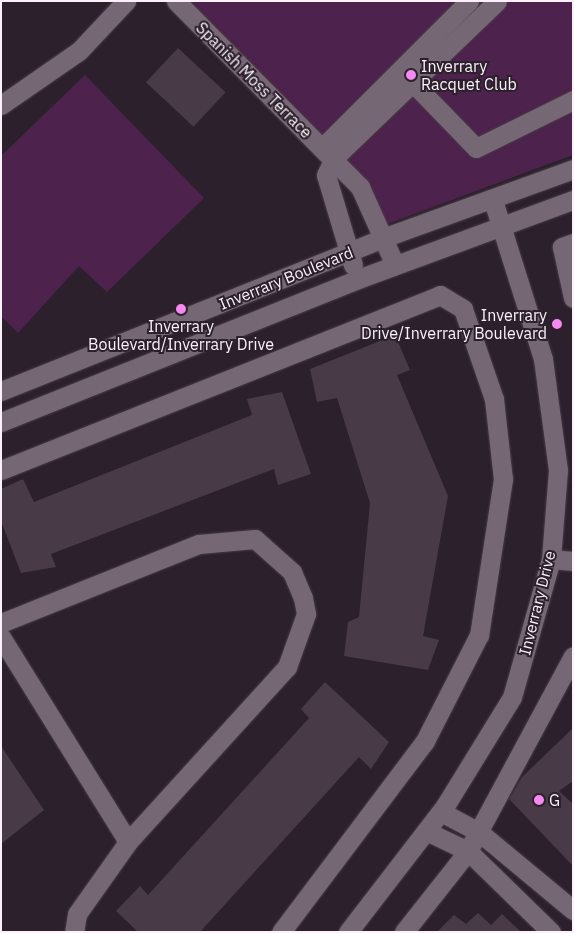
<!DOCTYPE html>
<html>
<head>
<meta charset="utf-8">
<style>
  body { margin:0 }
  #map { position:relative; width:574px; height:933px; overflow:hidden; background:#2c202c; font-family:"IBM Plex Sans",sans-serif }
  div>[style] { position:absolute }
  .green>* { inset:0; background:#4d224c }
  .building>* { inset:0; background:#483a47; transform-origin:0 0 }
  .roads { filter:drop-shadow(0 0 1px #473c46) drop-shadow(0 0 1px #473c46) }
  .minor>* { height:19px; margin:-9.5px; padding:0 9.5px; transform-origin:9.5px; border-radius:9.5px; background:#766775 }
  .dots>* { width:14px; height:14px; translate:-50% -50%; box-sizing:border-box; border:2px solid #2c202c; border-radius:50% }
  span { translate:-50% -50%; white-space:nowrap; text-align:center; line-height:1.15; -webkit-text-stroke:4px #2c202c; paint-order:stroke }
  .poi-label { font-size:16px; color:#faf1f9 }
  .left { translate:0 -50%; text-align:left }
  .right { translate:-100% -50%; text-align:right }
  .street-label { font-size:16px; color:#faf1f9 }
  .frame { position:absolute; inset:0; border:2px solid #faf1f9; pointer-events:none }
</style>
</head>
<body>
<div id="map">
  <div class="green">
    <i style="clip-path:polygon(176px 1px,573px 1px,573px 155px,379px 227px,376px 218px)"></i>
    <i style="clip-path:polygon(85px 75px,204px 198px,107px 292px,79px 266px,18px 333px,1px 316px,1px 156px)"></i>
  </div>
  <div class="building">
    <i style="left:178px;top:48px;width:65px;height:47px;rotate:43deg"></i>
    <i style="clip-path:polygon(395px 335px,410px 370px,397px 375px,448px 496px,423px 636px,439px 640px,428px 670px,344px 656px,348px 622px,359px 617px,370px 503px,337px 398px,317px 402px,310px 369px)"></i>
    <i style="clip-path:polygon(282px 392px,311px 474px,278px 485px,274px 469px,51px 554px,56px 567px,21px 573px,1px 521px,1px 489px,23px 479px,34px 502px,252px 415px,247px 399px)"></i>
    <i style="clip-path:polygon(325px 682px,389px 742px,371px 769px,359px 757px,200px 932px,138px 932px,116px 911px,140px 886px,148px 895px,309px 718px,301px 709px)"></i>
    <i style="clip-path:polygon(573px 728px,573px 781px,559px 791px,573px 804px,573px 866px,509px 799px,522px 777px)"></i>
    <i style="clip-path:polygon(1px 746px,44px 810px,1px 844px)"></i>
    <i style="clip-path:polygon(478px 913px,491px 925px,502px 914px,521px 932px,437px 932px,454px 915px,466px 924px)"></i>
  </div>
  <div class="roads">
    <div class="minor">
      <i style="left:176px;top:1px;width:262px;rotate:45.3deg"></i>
      <i style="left:360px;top:187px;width:85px;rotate:65.8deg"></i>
      <i style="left:414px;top:84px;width:89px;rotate:45.9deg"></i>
      <i style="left:476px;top:148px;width:108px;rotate:-26.3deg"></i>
      <i style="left:1px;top:105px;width:95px;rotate:-34.7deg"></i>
      <i style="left:79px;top:51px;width:69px;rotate:-46.8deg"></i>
      <i style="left:322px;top:148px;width:208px;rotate:-45deg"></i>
      <i style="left:573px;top:243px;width:12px;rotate:160deg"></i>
      <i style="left:562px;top:247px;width:52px;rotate:77.8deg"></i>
      <i style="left:353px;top:265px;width:94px;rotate:-106.7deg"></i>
      <i style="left:326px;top:175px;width:19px;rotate:-65deg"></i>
      <i style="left:334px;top:158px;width:226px;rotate:-43.9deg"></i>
      <i style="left:1px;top:391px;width:420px;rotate:-21.8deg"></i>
      <i style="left:391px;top:235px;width:194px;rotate:-19.9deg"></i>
      <i style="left:1px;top:422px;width:385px;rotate:-21.8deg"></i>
      <i style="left:358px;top:279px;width:229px;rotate:-20.2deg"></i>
      <i style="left:1px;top:470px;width:473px;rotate:-21.7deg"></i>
      <i style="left:440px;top:295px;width:27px;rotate:31deg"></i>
      <i style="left:463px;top:309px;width:95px;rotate:71deg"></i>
      <i style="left:494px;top:399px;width:81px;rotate:83.6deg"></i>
      <i style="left:503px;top:479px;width:158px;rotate:98.7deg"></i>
      <i style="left:479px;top:635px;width:119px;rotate:117deg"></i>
      <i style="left:425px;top:741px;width:239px;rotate:127deg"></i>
      <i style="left:551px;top:559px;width:22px;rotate:5deg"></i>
      <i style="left:1px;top:623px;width:213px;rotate:-21.8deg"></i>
      <i style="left:199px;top:544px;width:56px;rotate:-5.1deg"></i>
      <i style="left:255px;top:539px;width:50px;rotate:41.7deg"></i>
      <i style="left:292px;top:572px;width:28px;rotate:67deg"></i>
      <i style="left:303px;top:598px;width:16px;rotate:79deg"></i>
      <i style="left:306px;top:614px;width:56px;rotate:109.7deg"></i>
      <i style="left:287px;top:667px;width:236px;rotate:132.3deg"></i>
      <i style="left:128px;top:842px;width:88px;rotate:125.3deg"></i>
      <i style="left:77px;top:914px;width:18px;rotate:99deg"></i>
      <i style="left:1px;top:637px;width:241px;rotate:58.2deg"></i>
      <i style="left:441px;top:812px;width:43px;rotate:27.8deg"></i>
      <i style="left:479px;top:832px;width:122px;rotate:39.7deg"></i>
      <i style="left:426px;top:831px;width:47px;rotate:25.5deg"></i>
      <i style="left:468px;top:851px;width:116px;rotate:44.3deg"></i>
      <i style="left:348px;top:932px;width:159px;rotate:-52.4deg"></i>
      <i style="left:445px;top:806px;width:128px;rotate:-58.4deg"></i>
      <i style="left:512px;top:697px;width:143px;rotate:-74.2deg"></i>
      <i style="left:551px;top:559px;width:89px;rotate:-85.5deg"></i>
      <i style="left:558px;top:470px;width:112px;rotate:-97.7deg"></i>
      <i style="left:543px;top:359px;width:167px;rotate:-107.5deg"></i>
      <i style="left:404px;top:932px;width:103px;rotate:-51.7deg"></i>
      <i style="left:468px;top:851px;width:221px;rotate:-61.7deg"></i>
    </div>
  </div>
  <div class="dots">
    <i style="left:411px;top:75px;background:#f389f1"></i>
    <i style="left:181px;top:309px;background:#f389f1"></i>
    <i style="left:557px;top:324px;background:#f389f1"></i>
    <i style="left:539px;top:800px;background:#f389f1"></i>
  </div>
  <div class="poi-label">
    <span class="left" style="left:421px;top:75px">Inverrary<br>Racquet Club</span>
    <span class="right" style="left:547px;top:324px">Inverrary<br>Drive/Inverrary Boulevard</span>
    <span style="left:181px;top:335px">Inverrary<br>Boulevard/Inverrary Drive</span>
    <span class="left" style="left:549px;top:800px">G</span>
  </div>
  <div class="street-label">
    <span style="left:254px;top:80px;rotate:45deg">Spanish Moss Terrace</span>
    <span style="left:286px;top:278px;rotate:-22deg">Inverrary Boulevard</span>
    <span style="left:537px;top:603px;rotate:-76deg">Inverrary Drive</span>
  </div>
  <div class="frame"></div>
</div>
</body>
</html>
